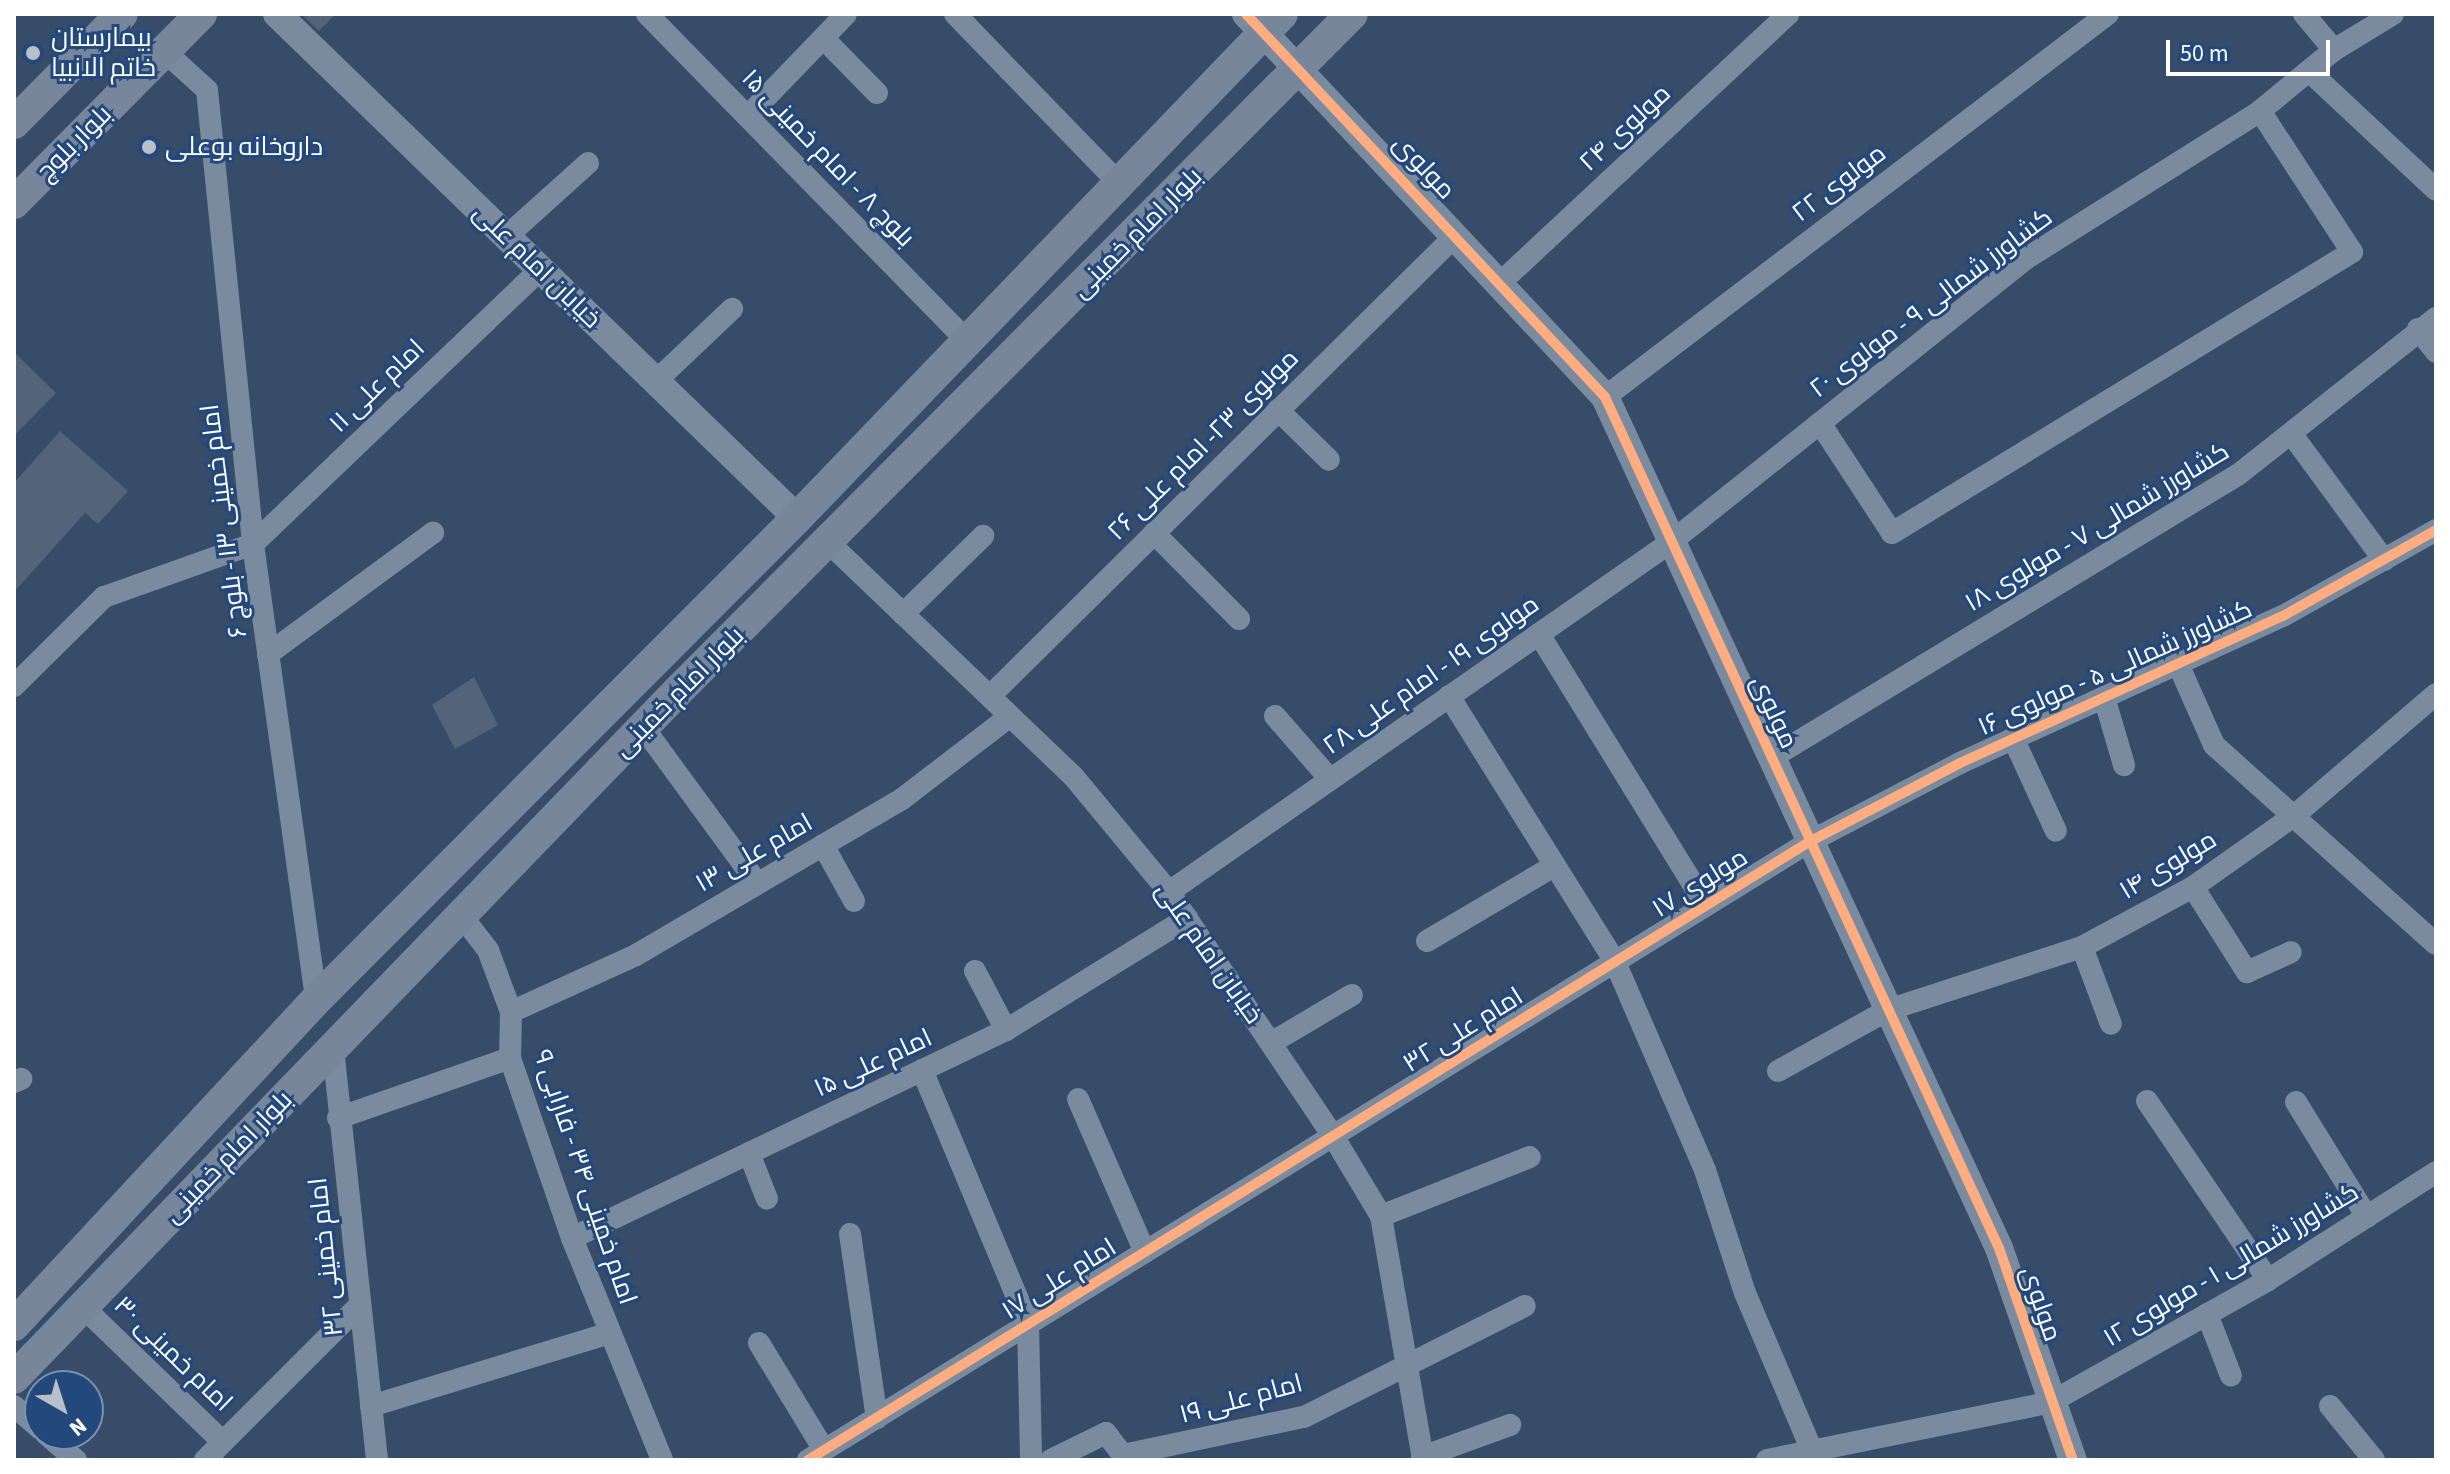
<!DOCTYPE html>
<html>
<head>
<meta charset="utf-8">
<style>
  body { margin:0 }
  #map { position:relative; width:2450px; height:1474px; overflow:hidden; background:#364c68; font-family:"Source Sans 3",Cairo,sans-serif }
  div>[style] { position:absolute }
  .building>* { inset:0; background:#52637a }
  .minor>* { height:22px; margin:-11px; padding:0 11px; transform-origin:11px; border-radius:11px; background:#7b8b9f }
  .tertiary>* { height:28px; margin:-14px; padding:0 14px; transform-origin:14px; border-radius:14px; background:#7b8b9f }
  .secondary>* { height:32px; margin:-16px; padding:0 16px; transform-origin:16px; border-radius:16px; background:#77869b }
  .cycleway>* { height:10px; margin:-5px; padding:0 5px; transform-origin:5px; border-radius:5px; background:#ffac80 }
  .dots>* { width:22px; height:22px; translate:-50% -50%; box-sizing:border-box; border:4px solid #22487c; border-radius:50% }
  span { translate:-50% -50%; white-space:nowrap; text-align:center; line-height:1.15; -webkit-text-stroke:6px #22487c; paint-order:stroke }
  .poi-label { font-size:26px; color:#fff }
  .left { translate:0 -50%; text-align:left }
  .street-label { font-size:26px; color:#fff }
  .frame { position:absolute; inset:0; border:16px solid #fff; pointer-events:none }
  .north { position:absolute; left:24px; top:1370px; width:80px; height:80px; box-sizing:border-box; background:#22487c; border:2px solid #7a91b0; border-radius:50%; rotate:141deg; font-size:22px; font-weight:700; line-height:32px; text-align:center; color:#fff }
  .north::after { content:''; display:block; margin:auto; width:28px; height:36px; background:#b9c0ca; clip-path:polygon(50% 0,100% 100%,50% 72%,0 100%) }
  .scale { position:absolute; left:2166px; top:40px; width:164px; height:36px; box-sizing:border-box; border:4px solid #fff; border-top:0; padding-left:10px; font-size:24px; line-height:28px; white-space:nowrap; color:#fff; -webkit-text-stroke:6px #22487c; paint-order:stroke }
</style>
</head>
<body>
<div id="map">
  <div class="building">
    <i style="clip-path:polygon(301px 14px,336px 14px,319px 31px)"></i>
    <i style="clip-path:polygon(14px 352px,56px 393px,14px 436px)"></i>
    <i style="clip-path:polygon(60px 431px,128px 491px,98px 524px,85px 513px,14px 592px,14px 483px)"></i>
    <i style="clip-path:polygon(474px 677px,498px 725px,455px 749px,432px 705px)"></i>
  </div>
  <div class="minor">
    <i style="left:647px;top:14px;width:459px;rotate:45.6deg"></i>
    <i style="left:955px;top:14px;width:231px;rotate:45.9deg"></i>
    <i style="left:2304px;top:14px;width:47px;rotate:50.2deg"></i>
    <i style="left:823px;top:38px;width:77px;rotate:45.5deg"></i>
    <i style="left:164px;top:51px;width:58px;rotate:42.2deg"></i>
    <i style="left:207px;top:90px;width:456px;rotate:84.2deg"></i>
    <i style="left:253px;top:544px;width:460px;rotate:82.1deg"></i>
    <i style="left:2309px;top:71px;width:174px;rotate:43.1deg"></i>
    <i style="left:748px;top:116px;width:141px;rotate:-46.1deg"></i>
    <i style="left:507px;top:236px;width:109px;rotate:-42deg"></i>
    <i style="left:1500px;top:283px;width:394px;rotate:-43deg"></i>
    <i style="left:2418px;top:329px;width:29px;rotate:52deg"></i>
    <i style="left:656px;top:381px;width:105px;rotate:-43.5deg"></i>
    <i style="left:1605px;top:397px;width:632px;rotate:-37.29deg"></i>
    <i style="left:1278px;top:410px;width:71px;rotate:44.4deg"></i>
    <i style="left:1820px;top:423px;width:131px;rotate:56.8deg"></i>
    <i style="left:1892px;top:533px;width:539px;rotate:-31.42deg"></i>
    <i style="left:2352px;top:252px;width:168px;rotate:-123.1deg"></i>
    <i style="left:2293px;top:436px;width:154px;rotate:53.7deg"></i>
    <i style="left:1154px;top:533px;width:121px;rotate:45.3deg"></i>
    <i style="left:828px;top:542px;width:339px;rotate:43.7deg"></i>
    <i style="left:1073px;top:776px;width:151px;rotate:50.4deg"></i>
    <i style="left:1169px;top:892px;width:294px;rotate:56.1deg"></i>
    <i style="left:1333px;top:1136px;width:93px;rotate:59deg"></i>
    <i style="left:1381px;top:1216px;width:248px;rotate:80.2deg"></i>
    <i style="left:903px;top:614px;width:112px;rotate:-44.3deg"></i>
    <i style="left:1539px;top:634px;width:318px;rotate:58.4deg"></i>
    <i style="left:268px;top:654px;width:205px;rotate:-36.3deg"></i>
    <i style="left:2178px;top:664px;width:89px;rotate:66deg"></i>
    <i style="left:2214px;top:745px;width:298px;rotate:41.9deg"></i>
    <i style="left:14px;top:686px;width:127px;rotate:-44.7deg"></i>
    <i style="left:104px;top:597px;width:158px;rotate:-19.6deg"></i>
    <i style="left:253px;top:544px;width:398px;rotate:-43.7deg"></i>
    <i style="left:990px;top:696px;width:655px;rotate:-44.69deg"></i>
    <i style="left:1449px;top:696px;width:314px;rotate:58deg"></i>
    <i style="left:1615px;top:962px;width:227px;rotate:66.6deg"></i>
    <i style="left:1705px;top:1170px;width:129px;rotate:72deg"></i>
    <i style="left:1745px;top:1293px;width:174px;rotate:67deg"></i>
    <i style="left:2104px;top:697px;width:71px;rotate:73.6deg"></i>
    <i style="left:1275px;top:716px;width:84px;rotate:48.9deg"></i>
    <i style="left:643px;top:727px;width:193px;rotate:53.8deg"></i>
    <i style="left:2013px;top:738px;width:102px;rotate:65.2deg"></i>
    <i style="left:1771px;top:758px;width:547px;rotate:-31.25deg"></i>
    <i style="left:2239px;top:474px;width:251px;rotate:-38.4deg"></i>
    <i style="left:823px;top:845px;width:64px;rotate:61deg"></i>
    <i style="left:2193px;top:887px;width:101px;rotate:57.6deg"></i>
    <i style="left:2247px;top:972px;width:48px;rotate:-24.4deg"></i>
    <i style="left:1169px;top:892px;width:612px;rotate:-34.88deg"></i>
    <i style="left:1671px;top:542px;width:455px;rotate:-38.6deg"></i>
    <i style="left:2027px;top:258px;width:275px;rotate:-32.2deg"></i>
    <i style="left:2260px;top:111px;width:96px;rotate:-39.5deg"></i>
    <i style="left:2334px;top:50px;width:69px;rotate:-31.4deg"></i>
    <i style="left:461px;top:915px;width:44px;rotate:52.4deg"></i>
    <i style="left:488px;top:950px;width:66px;rotate:69.6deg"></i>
    <i style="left:511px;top:1012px;width:46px;rotate:91.2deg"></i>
    <i style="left:510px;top:1058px;width:190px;rotate:71deg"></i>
    <i style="left:572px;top:1238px;width:240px;rotate:67.9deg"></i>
    <i style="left:1427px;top:941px;width:145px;rotate:-30.6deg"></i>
    <i style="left:2082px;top:947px;width:82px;rotate:69.4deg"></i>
    <i style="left:975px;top:971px;width:67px;rotate:62.3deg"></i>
    <i style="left:511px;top:1012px;width:137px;rotate:-24.5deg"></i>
    <i style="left:636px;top:955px;width:308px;rotate:-30.4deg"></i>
    <i style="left:902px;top:799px;width:136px;rotate:-37.5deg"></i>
    <i style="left:1271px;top:1043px;width:94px;rotate:-30.7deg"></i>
    <i style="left:333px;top:1048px;width:414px;rotate:83.9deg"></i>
    <i style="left:922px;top:1070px;width:275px;rotate:67.3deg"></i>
    <i style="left:1028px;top:1324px;width:136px;rotate:88.7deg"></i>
    <i style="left:1778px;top:1071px;width:126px;rotate:-29deg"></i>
    <i style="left:1888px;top:1010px;width:204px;rotate:-18deg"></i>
    <i style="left:2082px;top:947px;width:126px;rotate:-28.4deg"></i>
    <i style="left:2193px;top:887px;width:125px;rotate:-35.2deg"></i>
    <i style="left:2295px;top:815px;width:186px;rotate:-40.6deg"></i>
    <i style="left:14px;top:1082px;width:8px;rotate:-23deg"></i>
    <i style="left:1078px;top:1099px;width:167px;rotate:66.4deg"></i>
    <i style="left:2147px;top:1101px;width:216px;rotate:55.9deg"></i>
    <i style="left:2296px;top:1102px;width:135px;rotate:58.3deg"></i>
    <i style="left:338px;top:1118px;width:182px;rotate:-19.2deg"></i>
    <i style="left:749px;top:1153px;width:49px;rotate:68.6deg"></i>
    <i style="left:1381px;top:1216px;width:160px;rotate:-21.6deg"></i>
    <i style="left:850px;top:1234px;width:186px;rotate:81.7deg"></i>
    <i style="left:572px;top:1238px;width:481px;rotate:-25.6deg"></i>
    <i style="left:1006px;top:1030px;width:213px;rotate:-31.7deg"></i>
    <i style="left:83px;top:1307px;width:194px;rotate:44deg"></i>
    <i style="left:2207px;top:1314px;width:66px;rotate:68.8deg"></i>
    <i style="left:759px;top:1343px;width:125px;rotate:58.7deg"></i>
    <i style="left:14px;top:1406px;width:35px;rotate:41deg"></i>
    <i style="left:371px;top:1406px;width:250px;rotate:-17deg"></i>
    <i style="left:2330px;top:1406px;width:70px;rotate:50.8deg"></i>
    <i style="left:46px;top:1434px;width:40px;rotate:41deg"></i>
    <i style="left:1123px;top:1455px;width:185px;rotate:-11.9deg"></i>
    <i style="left:1304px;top:1417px;width:247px;rotate:-26.7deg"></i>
    <i style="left:1422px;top:1457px;width:94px;rotate:-20deg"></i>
    <i style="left:205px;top:1460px;width:219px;rotate:-45deg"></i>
    <i style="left:808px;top:1460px;width:1176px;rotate:-31.69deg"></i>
    <i style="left:1809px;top:842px;width:170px;rotate:-27.6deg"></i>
    <i style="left:1960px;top:763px;width:355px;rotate:-24.5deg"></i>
    <i style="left:2283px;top:616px;width:176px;rotate:-29.3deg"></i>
    <i style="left:1051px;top:1460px;width:61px;rotate:-26.1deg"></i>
    <i style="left:1106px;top:1433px;width:34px;rotate:53deg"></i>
    <i style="left:1767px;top:1460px;width:290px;rotate:-11.5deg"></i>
    <i style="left:2051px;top:1402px;width:249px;rotate:-29.3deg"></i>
    <i style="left:2268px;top:1280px;width:200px;rotate:-32.7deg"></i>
  </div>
  <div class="tertiary">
    <i style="left:277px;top:14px;width:724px;rotate:44.1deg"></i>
    <i style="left:1246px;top:14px;width:525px;rotate:46.85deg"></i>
    <i style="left:1605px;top:397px;width:938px;rotate:65.16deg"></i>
    <i style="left:1999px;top:1248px;width:225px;rotate:70.8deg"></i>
  </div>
  <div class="secondary">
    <i style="left:14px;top:123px;width:153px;rotate:-45.3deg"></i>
    <i style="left:14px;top:203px;width:266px;rotate:-45.3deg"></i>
    <i style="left:14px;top:1325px;width:444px;rotate:-47.1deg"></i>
    <i style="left:316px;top:1000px;width:681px;rotate:-45.06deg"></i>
    <i style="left:797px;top:518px;width:699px;rotate:-46.1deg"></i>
    <i style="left:14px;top:1378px;width:955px;rotate:-45.98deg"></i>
    <i style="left:678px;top:691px;width:955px;rotate:-45.13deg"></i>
  </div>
  <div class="cycleway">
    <i style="left:1246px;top:14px;width:525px;rotate:46.85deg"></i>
    <i style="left:1605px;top:397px;width:938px;rotate:65.16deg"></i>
    <i style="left:1999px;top:1248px;width:225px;rotate:70.8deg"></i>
    <i style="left:808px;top:1460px;width:1176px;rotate:-31.69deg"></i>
    <i style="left:1809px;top:842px;width:170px;rotate:-27.6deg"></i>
    <i style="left:1960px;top:763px;width:355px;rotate:-24.5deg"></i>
    <i style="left:2283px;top:616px;width:176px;rotate:-29.3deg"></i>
  </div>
  <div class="dots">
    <i style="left:33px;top:53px;background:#b9c0ca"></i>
    <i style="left:149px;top:147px;background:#b9c0ca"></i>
  </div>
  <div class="poi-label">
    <span class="left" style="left:51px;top:53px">بیمارستان<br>خاتم الانبیا</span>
    <span class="left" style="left:165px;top:147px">داروخانه بوعلی</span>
  </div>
  <div class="street-label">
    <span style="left:1625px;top:128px;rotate:-43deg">مولوی ۲۴</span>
    <span style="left:74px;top:143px;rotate:-45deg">بلوار بلوچ</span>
    <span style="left:828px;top:158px;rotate:46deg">بلوچ ۸ - امام خمینی ۱۵</span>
    <span style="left:1424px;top:167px;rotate:47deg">مولوی</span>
    <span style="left:1839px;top:183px;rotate:-37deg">مولوی ۲۲</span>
    <span style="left:1137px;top:233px;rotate:-45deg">بلوار امام خمینی</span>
    <span style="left:537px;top:266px;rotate:44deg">خیابان امام علی</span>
    <span style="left:1931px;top:303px;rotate:-37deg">کشاورز شمالی ۹ - مولوی ۲۰</span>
    <span style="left:377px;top:386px;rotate:-44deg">امام علی ۱۱</span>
    <span style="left:1203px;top:445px;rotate:-45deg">مولوی ۲۳- امام علی ۲۶</span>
    <span style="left:224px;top:521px;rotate:-97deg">امام خمینی ۱۳ - بلوچ ۶</span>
    <span style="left:2097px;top:527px;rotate:-31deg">کشاورز شمالی ۷ - مولوی ۱۸</span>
    <span style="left:2115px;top:668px;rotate:-24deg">کشاورز شمالی ۵ - مولوی ۱۶</span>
    <span style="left:1431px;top:675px;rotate:-35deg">مولوی ۱۹ - امام علی ۲۸</span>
    <span style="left:679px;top:692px;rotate:-45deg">بلوار امام خمینی</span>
    <span style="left:1774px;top:712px;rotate:65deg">مولوی</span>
    <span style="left:754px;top:853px;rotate:-30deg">امام علی ۱۳</span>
    <span style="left:2168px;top:865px;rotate:-31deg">مولوی ۱۴</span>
    <span style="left:1700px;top:883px;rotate:-32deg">مولوی ۱۷</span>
    <span style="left:1209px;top:953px;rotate:55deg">خیابان امام علی</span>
    <span style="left:1463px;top:1030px;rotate:-32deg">امام علی ۳۲</span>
    <span style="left:873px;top:1063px;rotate:-25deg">امام علی ۱۵</span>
    <span style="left:228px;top:1157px;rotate:-46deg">بلوار امام خمینی</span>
    <span style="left:585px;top:1177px;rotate:71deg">امام خمینی ۳۴ - فارابی ۹</span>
    <span style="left:326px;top:1257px;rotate:-96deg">امام خمینی ۳۲</span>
    <span style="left:2231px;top:1265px;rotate:-31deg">کشاورز شمالی ۱ - مولوی ۱۲</span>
    <span style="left:1059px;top:1279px;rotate:-32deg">امام علی ۱۷</span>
    <span style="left:2041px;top:1304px;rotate:71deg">مولوی</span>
    <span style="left:173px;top:1354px;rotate:44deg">امام خمینی ۳۰</span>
    <span style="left:1241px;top:1399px;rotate:-15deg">امام علی ۱۹</span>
  </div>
  <div class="frame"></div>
  <div class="north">N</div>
  <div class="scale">50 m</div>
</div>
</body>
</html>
